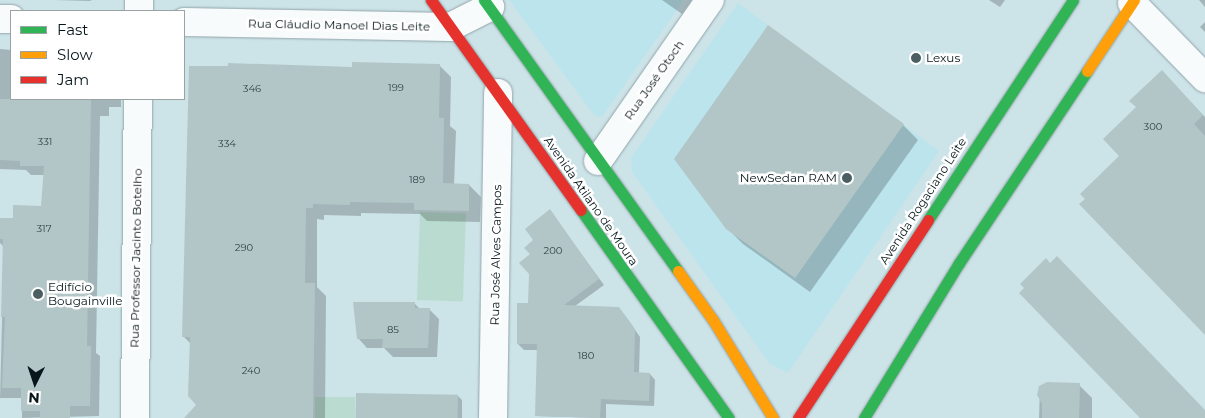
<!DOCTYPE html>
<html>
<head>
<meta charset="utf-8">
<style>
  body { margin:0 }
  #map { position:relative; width:1205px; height:418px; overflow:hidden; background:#cce3e8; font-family:Montserrat,sans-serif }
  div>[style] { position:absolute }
  .built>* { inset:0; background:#bce4ed }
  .green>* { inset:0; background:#badcd0; transform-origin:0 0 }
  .shadow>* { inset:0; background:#0003 }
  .building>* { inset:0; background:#b3c6c7; transform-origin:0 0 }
  .roads { filter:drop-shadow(0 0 1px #92a4a9) drop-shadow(0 0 1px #92a4a9) }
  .street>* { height:28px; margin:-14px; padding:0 14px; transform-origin:14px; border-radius:14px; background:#f7fbfc }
  .fast>* { height:11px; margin:-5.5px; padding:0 5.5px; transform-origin:5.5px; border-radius:5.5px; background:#30b455 }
  .slow>* { height:11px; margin:-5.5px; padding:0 5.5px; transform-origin:5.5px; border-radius:5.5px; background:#ff9f0a }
  .jam>* { height:11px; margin:-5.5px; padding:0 5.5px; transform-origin:5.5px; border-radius:5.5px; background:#e5322d }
  .dots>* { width:14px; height:14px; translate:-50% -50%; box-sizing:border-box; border:2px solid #fff; border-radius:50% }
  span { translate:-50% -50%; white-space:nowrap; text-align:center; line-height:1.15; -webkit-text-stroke:5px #fff; paint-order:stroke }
  .number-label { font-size:10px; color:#314245 }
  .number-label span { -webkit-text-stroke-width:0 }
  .street-label { font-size:12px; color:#06161a }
  .poi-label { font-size:12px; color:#06161a }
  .left { translate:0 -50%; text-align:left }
  .right { translate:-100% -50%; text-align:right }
  .legend { position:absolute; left:10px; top:10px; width:175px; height:90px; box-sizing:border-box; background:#fff; border:1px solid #9ba2a3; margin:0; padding:6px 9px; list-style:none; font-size:15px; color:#06161a }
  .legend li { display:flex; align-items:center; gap:10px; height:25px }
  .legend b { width:25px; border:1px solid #9ba2a3 }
  .north { position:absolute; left:10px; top:358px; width:50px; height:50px; -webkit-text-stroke:4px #fff; paint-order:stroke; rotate:184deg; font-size:14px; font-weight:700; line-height:20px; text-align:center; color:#06161a }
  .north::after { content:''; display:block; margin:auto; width:18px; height:22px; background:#06161a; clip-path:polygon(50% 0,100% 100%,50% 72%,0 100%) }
</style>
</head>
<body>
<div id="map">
  <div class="built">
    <i style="clip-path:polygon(509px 0,684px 0,602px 117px,594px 115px)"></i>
    <i style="clip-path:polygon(738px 3px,939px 151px,788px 373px,770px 364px,632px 172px,631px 158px)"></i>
  </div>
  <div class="green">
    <i style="left:420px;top:212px;width:46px;height:88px;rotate:2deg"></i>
    <i style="left:315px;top:397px;width:40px;height:21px"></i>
  </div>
  <div class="shadow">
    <i style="clip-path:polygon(53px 0,92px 0,90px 1px)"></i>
    <i style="clip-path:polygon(662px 0,692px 0,682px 14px)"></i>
    <i style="clip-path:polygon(989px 0,1005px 0,1000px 7px)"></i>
    <i style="clip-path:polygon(1199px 0,1205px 0,1205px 7px)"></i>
    <i style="clip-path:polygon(1205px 22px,1205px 32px,1200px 27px)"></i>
    <i style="clip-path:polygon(0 49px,11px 50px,11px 99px,121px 99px,121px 107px,109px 107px,109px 116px,100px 116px,96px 353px,100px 356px,99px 416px,22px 418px,22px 398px,0 398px,4px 247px,0 243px,0 219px,14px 219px,42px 207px,45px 175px,31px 175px,26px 170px,0 169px)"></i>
    <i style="clip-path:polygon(439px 65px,451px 77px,450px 126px,456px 131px,454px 185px,469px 185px,481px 197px,480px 222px,427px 221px,420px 214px,361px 213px,361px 216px,324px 215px,324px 220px,317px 219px,317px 287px,326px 296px,325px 418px,185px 418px,198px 405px,191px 344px,183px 336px,353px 68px)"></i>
    <i style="clip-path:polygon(1174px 85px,1205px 117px,1205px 333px,1121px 156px)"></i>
    <i style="clip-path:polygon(903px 125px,918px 140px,810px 292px,743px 244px,727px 228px)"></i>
    <i style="clip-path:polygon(550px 211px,604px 285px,575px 306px,624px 314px,640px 337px,639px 373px,650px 374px,655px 380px,654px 406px,606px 404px,606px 418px,536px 416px,538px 350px,524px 350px,518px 344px,530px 305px,532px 254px)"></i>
    <i style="clip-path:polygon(414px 303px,420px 309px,429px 309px,439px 319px,437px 357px,393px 357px,384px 348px,367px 348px,358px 338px)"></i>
    <i style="clip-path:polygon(1079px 385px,1092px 398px,1092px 418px,1039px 418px,1040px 387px)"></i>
    <i style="clip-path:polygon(458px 396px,462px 400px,462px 418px,357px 418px)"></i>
  </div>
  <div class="building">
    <i style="clip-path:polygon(768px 25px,904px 124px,795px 278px,726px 229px,674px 159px)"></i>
    <i style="clip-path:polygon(352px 62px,440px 64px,439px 118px,444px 118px,443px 183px,469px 184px,469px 211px,414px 210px,414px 203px,350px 202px,350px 205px,313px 204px,313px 208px,306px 208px,305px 283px,315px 283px,313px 418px,184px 418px,196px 405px,188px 396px,190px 337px,182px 337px,189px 66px,228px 66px,228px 63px,352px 67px)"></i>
    <i style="clip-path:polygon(1162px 70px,1203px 115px,1194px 124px,1205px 136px,1205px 335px,1079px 204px,1085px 199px,1080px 194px,1119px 156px,1103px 139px,1136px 107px,1129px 101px)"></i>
    <i style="clip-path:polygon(0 99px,91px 99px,87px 346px,91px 346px,90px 406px,70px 406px,70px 418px,40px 418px,40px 411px,21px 411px,21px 388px,2px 388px,5px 317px,1px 317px,3px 239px,0 239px,0 218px,13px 218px,13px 205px,41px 206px,44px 166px,20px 166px,20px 161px,0 160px)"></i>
    <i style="clip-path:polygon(550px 209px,599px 279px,564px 305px,619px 307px,635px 329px,634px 372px,650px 373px,649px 401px,601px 399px,600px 418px,535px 416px,537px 344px,517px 344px,517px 303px,528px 303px,529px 274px,519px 263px,530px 254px,524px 248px,533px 240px,525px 229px)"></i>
    <i style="clip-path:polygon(1057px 256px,1205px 410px,1205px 418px,1140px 418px,1019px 293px,1024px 288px,1020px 284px,1046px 258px,1050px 263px)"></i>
    <i style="clip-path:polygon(353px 302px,415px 302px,415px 308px,430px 308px,428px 348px,382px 348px,383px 339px,357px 339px)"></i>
    <i style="clip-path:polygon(1047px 382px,1080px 383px,1079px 418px,1042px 418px,1042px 404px,1037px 395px,1039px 386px)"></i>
    <i style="left:356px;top:393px;width:102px;height:25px;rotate:1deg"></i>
  </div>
  <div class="roads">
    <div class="street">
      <i style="left:1132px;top:3px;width:105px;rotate:45.8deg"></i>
      <i style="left:139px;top:11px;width:11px;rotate:-90deg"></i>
      <i style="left:0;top:19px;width:11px"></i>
      <i style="left:184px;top:22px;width:266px;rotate:1.1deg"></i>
      <i style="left:450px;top:27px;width:45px;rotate:-26.6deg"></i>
      <i style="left:598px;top:161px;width:196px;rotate:-55.2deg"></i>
      <i style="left:135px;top:418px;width:319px;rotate:-89.5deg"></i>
      <i style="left:493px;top:418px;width:325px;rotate:-89.1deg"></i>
    </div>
    <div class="fast">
      <i style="left:484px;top:0;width:333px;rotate:54.4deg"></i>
      <i style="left:581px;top:210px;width:255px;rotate:54.6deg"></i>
      <i style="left:928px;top:220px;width:263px;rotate:-56.6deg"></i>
      <i style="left:864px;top:418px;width:182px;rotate:-58.5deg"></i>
      <i style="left:959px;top:263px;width:231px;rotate:-56.3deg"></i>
    </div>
    <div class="slow">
      <i style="left:1087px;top:71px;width:85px;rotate:-56.5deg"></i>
      <i style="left:678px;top:271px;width:60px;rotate:54.5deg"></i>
      <i style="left:713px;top:320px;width:115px;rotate:58.5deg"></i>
    </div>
    <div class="jam">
      <i style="left:431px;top:0;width:258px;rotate:54.5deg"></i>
      <i style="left:798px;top:418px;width:237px;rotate:-56.7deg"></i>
    </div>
  </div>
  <div class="dots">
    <i style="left:916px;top:58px;background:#4b5e62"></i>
    <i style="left:847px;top:178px;background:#4b5e62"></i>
    <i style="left:38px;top:294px;background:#4b5e62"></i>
  </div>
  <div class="number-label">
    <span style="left:396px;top:88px">199</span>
    <span style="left:252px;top:89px">346</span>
    <span style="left:1153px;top:127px">300</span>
    <span style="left:45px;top:142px">331</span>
    <span style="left:227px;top:144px">334</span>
    <span style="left:417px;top:180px">189</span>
    <span style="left:44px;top:229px">317</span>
    <span style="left:244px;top:248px">290</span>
    <span style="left:553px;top:251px">200</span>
    <span style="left:393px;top:330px">85</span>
    <span style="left:586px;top:356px">180</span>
    <span style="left:251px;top:371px">240</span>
  </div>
  <div class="street-label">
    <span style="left:339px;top:25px;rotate:1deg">Rua Cláudio Manoel Dias Leite</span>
    <span style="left:654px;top:80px;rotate:-55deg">Rua José Otoch</span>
    <span style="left:591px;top:201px;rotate:55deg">Avenida Atilano de Moura</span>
    <span style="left:923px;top:201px;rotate:-57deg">Avenida Rogaciano Leite</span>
    <span style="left:496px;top:255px;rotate:-89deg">Rua José Alves Campos</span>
    <span style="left:136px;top:258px;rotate:-89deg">Rua Professor Jacinto Botelho</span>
  </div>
  <div class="poi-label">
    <span class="left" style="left:926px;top:58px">Lexus</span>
    <span class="right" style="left:837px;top:178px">NewSedan RAM</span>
    <span class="left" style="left:48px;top:294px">Edifício<br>Bougainville</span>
  </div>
  <ul class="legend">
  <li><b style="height:6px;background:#30b455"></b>Fast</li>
  <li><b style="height:6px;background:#ff9f0a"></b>Slow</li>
  <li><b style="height:6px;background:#e5322d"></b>Jam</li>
  </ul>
  <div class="north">N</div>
</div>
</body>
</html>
